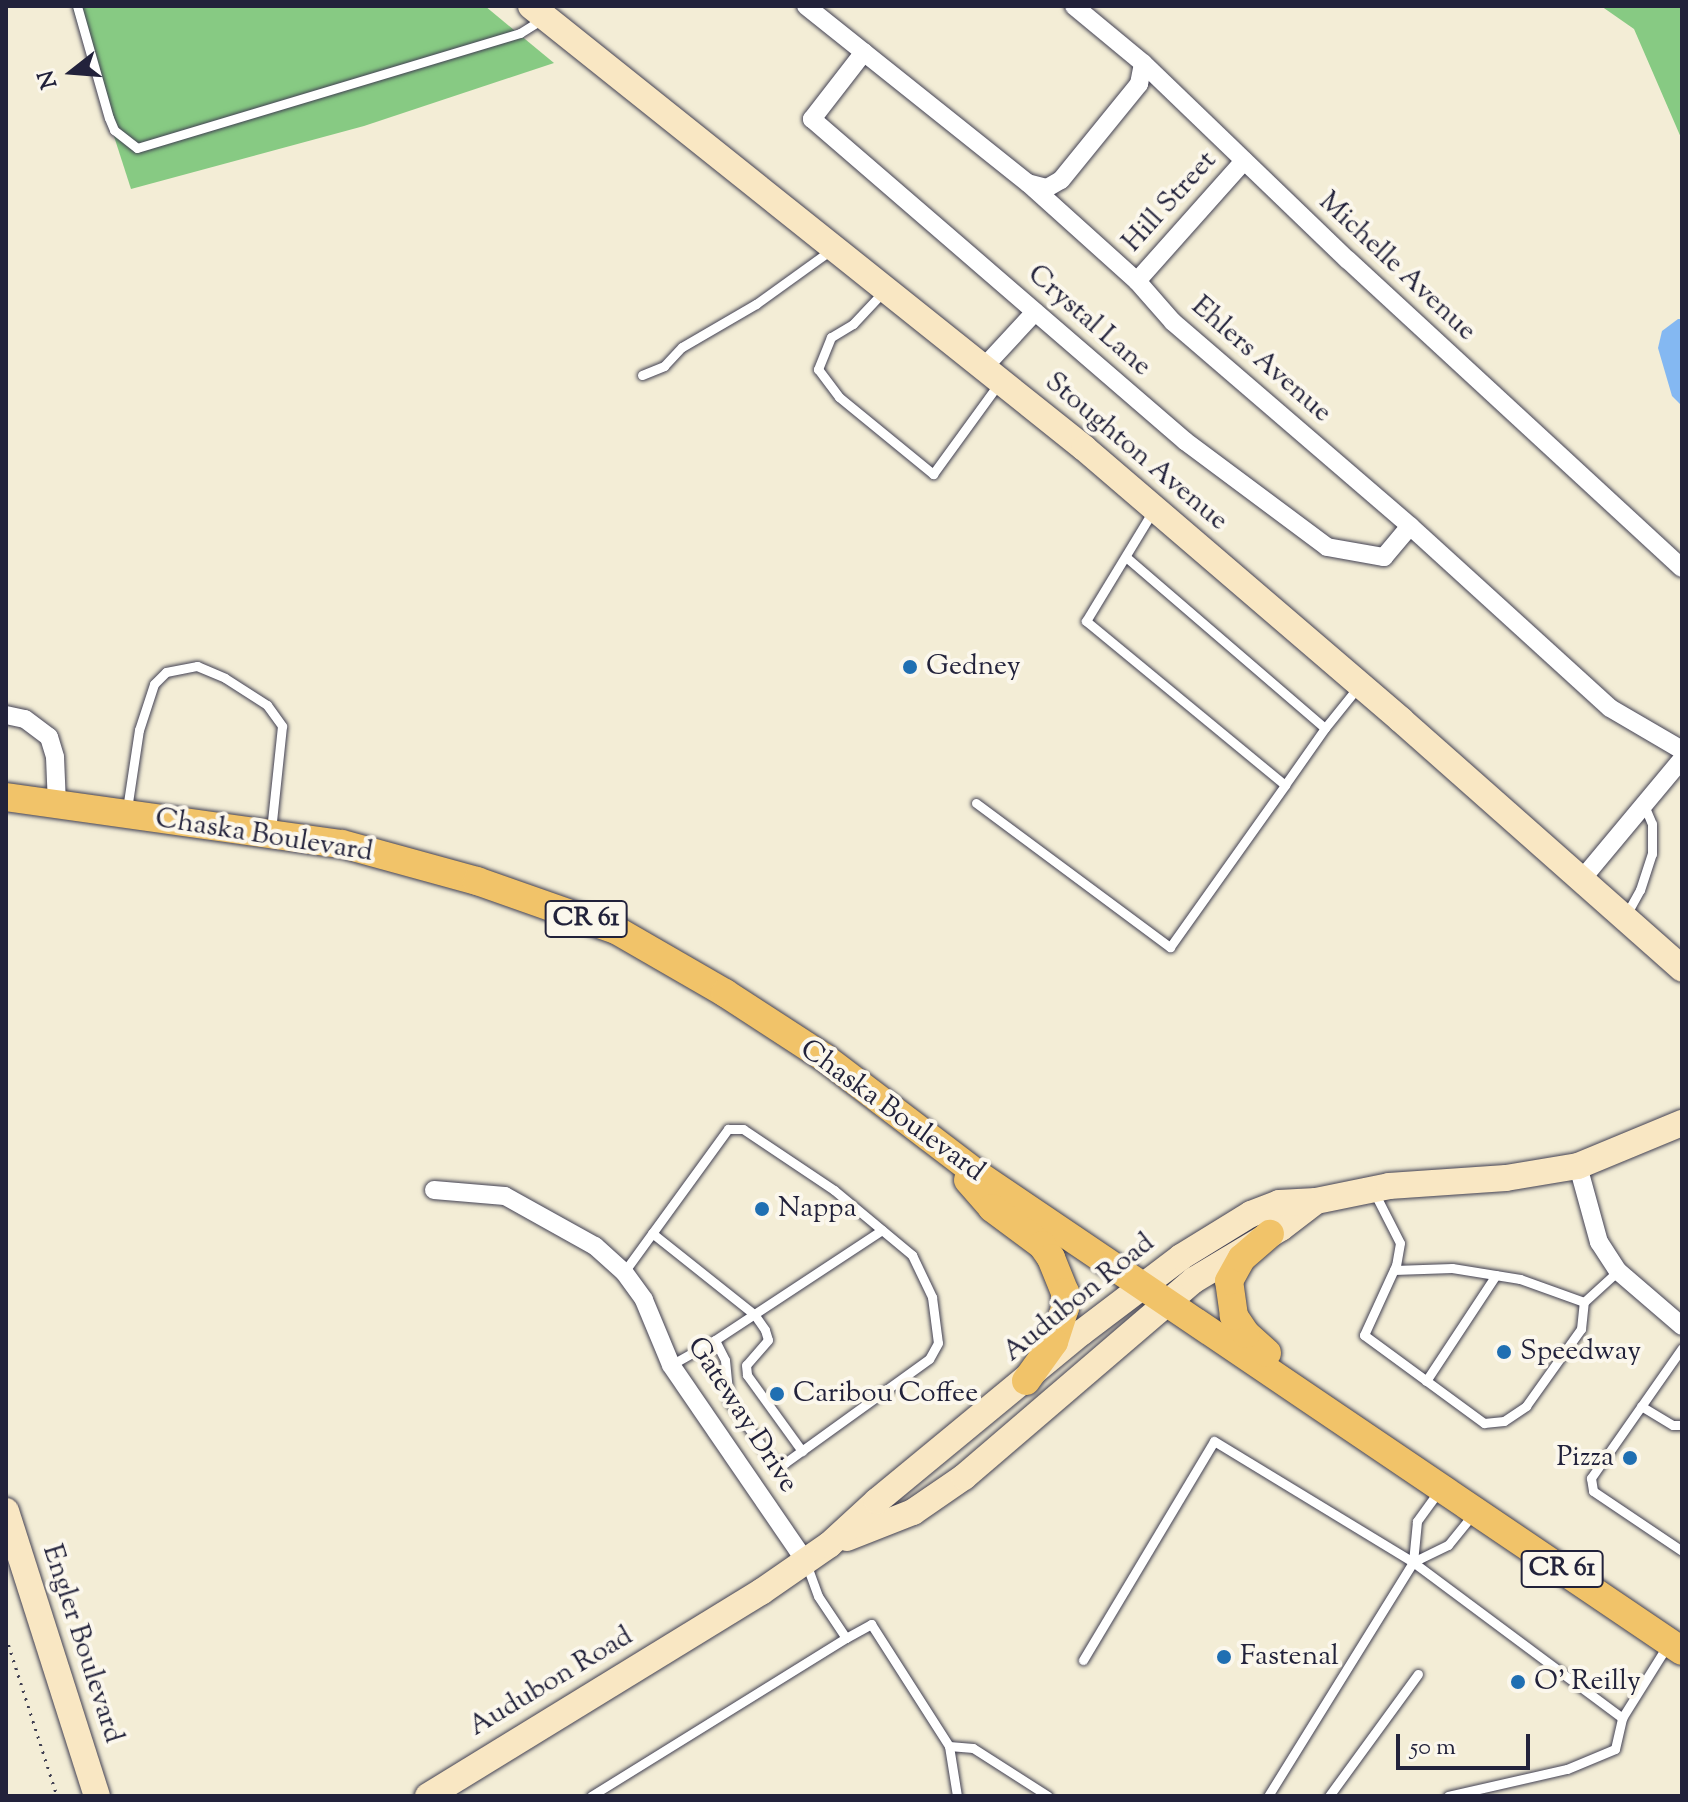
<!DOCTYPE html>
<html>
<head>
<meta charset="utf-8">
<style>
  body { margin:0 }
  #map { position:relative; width:1688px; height:1802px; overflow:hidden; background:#f3edd6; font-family:"Sorts Mill Goudy",serif }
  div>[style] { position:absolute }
  .green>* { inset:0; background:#87ca83 }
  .water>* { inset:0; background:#84b8f2 }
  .path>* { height:3px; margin-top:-1.5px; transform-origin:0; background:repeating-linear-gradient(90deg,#414052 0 2px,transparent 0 8px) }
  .roads { filter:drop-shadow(0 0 2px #414052) drop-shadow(0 0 2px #414052) }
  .lane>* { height:9px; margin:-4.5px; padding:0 4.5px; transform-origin:4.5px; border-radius:4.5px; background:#fff }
  .street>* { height:18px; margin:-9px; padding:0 9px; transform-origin:9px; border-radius:9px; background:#fff }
  .secondary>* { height:26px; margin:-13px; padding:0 13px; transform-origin:13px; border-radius:13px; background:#f9e7c3 }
  .primary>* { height:28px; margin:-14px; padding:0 14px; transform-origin:14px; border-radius:14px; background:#f1c369 }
  .dots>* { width:22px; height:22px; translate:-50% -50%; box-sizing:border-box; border:4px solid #fbf7ec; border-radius:50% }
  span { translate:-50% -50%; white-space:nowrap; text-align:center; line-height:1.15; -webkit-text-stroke:8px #fbf7ec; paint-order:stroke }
  .shield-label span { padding:2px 6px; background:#fbf7ec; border:2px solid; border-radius:6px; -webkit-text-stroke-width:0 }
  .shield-label { font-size:26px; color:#22223b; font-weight:700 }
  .street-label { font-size:28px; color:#22223b }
  .poi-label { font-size:28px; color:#22223b }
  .left { translate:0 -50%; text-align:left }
  .right { translate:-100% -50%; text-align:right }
  .frame { position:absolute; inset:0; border:8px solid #22223b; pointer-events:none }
  .north { position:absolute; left:32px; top:32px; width:80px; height:80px; -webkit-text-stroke:6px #fbf7ec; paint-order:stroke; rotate:253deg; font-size:22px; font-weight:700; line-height:32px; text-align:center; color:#22223b }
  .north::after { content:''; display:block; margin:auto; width:28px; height:36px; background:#22223b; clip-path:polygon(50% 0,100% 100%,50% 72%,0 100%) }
  .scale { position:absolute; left:1396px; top:1734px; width:134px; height:36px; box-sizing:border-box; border:4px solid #22223b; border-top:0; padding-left:10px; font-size:24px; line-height:28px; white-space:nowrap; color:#22223b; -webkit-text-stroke:6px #fbf7ec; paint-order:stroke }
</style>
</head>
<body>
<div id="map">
  <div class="green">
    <i style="clip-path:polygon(72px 6px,485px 6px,554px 63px,364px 126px,131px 189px)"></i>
    <i style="clip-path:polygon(1601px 6px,1682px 6px,1682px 140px,1634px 29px)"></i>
  </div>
  <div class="water">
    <i style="clip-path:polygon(1678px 319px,1682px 319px,1682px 406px,1672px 396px,1658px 348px,1662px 331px)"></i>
  </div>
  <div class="path">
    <i style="left:6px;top:1637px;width:167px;rotate:72.2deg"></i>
  </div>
  <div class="roads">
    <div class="lane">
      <i style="left:77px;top:6px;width:116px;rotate:74.1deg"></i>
      <i style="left:109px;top:118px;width:13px;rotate:67deg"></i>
      <i style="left:114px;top:130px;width:29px;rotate:38deg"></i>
      <i style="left:137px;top:148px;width:400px;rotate:-16.7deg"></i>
      <i style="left:520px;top:33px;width:26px;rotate:-32deg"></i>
      <i style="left:883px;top:292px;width:44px;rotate:133.2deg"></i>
      <i style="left:853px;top:324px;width:26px;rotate:149deg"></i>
      <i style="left:831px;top:337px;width:35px;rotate:112deg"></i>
      <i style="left:818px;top:369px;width:35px;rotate:53deg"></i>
      <i style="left:839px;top:397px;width:122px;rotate:39.3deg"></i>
      <i style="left:933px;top:474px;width:112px;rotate:-54deg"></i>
      <i style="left:642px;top:375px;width:24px;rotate:-22deg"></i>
      <i style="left:664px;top:366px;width:26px;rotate:-47deg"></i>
      <i style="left:682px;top:347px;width:86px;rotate:-30.2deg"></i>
      <i style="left:756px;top:304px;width:92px;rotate:-35.8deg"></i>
      <i style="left:1126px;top:557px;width:262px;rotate:40.7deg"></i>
      <i style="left:1325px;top:728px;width:70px;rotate:125.1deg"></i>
      <i style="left:1325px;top:728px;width:53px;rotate:-51.2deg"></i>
      <i style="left:976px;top:803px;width:242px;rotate:36.6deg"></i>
      <i style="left:1170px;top:947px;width:199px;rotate:-54.6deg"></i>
      <i style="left:1285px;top:785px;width:258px;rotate:-140.5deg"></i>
      <i style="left:1086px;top:621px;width:129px;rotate:-58.7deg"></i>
      <i style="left:127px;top:809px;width:80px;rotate:-81.4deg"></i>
      <i style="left:139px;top:730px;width:48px;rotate:-71.9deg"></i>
      <i style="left:154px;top:684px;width:17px;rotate:-45deg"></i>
      <i style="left:166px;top:672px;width:32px;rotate:-11deg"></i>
      <i style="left:197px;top:666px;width:30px;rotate:23deg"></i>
      <i style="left:225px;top:678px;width:50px;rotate:32.7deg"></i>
      <i style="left:267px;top:705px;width:26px;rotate:54deg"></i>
      <i style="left:282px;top:726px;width:106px;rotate:96deg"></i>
      <i style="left:1626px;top:915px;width:29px;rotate:-61deg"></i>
      <i style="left:1640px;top:890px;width:38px;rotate:-72deg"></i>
      <i style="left:1652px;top:854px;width:30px;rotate:-90deg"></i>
      <i style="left:1652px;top:824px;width:21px;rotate:-113deg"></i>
      <i style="left:1374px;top:1192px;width:57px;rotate:63deg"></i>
      <i style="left:1400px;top:1243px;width:22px;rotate:100deg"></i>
      <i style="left:1396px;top:1265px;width:77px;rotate:114.6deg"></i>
      <i style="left:1364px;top:1335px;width:149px;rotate:36.3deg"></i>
      <i style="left:1484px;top:1423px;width:20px;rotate:-6deg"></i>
      <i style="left:1504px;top:1421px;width:27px;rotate:-34deg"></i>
      <i style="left:1526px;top:1406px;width:95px;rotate:-54.5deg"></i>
      <i style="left:1581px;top:1329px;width:27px;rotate:-84deg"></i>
      <i style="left:1584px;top:1302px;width:46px;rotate:-42.4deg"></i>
      <i style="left:652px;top:1233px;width:130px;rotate:38.5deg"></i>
      <i style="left:754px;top:1314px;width:19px;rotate:55deg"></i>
      <i style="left:765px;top:1330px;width:10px;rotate:73deg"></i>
      <i style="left:768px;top:1340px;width:33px;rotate:131deg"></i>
      <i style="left:746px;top:1365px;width:10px;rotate:84deg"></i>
      <i style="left:747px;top:1375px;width:94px;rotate:54.1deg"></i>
      <i style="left:1394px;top:1270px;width:58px;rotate:-2deg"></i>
      <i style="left:1452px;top:1268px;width:69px;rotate:9.2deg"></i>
      <i style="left:1520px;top:1279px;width:68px;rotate:19.8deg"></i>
      <i style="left:624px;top:1272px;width:177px;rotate:-54deg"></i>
      <i style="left:728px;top:1129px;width:15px"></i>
      <i style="left:743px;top:1129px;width:110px;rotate:33.8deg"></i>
      <i style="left:834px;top:1190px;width:102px;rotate:39.8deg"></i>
      <i style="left:912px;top:1255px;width:47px;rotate:64.5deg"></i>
      <i style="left:932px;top:1297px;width:46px;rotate:82.6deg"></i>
      <i style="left:938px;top:1343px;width:18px;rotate:119deg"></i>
      <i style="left:929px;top:1359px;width:178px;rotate:144.2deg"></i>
      <i style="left:785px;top:1463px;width:11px;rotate:180deg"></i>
      <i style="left:774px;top:1463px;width:77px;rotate:-126deg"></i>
      <i style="left:729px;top:1401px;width:41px;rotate:-95.6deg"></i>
      <i style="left:725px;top:1360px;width:22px;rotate:-117deg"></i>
      <i style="left:715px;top:1340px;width:51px;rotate:150.4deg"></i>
      <i style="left:715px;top:1340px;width:200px;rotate:-33.4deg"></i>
      <i style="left:1682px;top:1348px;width:159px;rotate:125deg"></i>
      <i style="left:1591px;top:1478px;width:13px;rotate:81deg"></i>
      <i style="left:1593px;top:1491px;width:107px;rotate:34deg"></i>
      <i style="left:1426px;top:1381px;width:127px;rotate:-56.6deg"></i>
      <i style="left:1641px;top:1406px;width:37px;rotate:31deg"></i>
      <i style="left:1673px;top:1425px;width:9px"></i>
      <i style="left:1413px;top:1562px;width:39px;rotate:-26deg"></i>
      <i style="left:1448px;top:1545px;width:38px;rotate:-51deg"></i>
      <i style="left:846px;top:1638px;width:29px;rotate:-29deg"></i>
      <i style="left:871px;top:1624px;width:145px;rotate:57.4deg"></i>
      <i style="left:949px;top:1746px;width:51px;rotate:80.9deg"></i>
      <i style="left:1083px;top:1660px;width:255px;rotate:-59.1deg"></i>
      <i style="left:1214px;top:1441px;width:233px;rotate:31.3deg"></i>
      <i style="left:1413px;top:1562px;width:261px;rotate:36.7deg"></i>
      <i style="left:949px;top:1746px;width:24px;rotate:5deg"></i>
      <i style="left:973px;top:1748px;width:89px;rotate:32.6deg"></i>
      <i style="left:591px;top:1796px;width:300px;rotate:-31.8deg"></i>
      <i style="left:846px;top:1638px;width:50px;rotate:-123.7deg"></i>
      <i style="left:818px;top:1596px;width:33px;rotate:-110deg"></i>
      <i style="left:1268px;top:1796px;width:275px;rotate:-58.2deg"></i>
      <i style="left:1413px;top:1562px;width:41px;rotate:-84.4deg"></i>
      <i style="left:1417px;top:1521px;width:36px;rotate:-54deg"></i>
      <i style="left:1329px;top:1796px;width:151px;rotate:-53.9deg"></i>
      <i style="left:1448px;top:1796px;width:122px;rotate:-12.8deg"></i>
      <i style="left:1567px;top:1769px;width:52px;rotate:-22.6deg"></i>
      <i style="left:1615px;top:1749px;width:32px;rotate:-77deg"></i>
      <i style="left:1622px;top:1718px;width:85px;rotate:-58deg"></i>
    </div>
    <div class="street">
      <i style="left:806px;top:6px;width:284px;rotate:38.6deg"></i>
      <i style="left:1028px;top:183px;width:147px;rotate:42deg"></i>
      <i style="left:1137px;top:281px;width:55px;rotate:48.7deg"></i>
      <i style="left:1173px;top:322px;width:313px;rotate:40.7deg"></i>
      <i style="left:1410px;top:526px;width:270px;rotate:42.3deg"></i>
      <i style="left:1610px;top:708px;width:83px;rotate:30.3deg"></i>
      <i style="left:1074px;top:6px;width:89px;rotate:39.6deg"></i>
      <i style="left:1143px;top:63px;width:284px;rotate:43.9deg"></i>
      <i style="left:1348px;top:260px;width:454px;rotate:42.7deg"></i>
      <i style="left:864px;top:52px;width:85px;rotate:127.8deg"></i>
      <i style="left:812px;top:119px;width:493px;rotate:40.8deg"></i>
      <i style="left:1185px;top:441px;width:177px;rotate:36.7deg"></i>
      <i style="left:1327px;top:547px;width:58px;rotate:10deg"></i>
      <i style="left:1384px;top:557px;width:40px;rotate:-50deg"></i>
      <i style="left:1031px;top:184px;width:16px;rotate:14deg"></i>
      <i style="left:1047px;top:188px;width:16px;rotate:-30deg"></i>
      <i style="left:1061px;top:180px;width:124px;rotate:-50.9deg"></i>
      <i style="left:1139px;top:84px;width:21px;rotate:-79deg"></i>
      <i style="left:1137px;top:281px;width:161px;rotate:-48.3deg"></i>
      <i style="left:984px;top:367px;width:75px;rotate:-47.2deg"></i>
      <i style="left:6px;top:715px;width:19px;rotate:12deg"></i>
      <i style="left:25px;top:719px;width:30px;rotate:37deg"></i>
      <i style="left:49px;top:737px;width:21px;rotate:73deg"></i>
      <i style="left:55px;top:757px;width:47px;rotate:87.6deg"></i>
      <i style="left:1582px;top:879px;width:156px;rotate:-50.2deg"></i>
      <i style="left:1578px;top:1166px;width:79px;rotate:74.6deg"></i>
      <i style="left:1599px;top:1242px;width:35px;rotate:57deg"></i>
      <i style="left:1618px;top:1271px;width:84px;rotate:40.7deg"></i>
      <i style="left:434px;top:1190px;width:71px;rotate:4.8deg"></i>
      <i style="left:505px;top:1196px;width:103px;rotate:29.1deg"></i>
      <i style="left:595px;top:1246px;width:39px;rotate:42deg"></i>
      <i style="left:624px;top:1272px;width:34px;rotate:54deg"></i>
      <i style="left:644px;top:1300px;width:70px;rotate:67.4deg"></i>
      <i style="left:671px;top:1365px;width:239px;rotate:55.6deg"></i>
    </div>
    <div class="secondary">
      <i style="left:531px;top:6px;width:708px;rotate:38.63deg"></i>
      <i style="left:1084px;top:448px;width:418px;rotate:40.6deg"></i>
      <i style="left:1401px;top:720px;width:375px;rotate:41.5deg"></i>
      <i style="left:6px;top:1511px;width:299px;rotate:72.3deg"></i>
      <i style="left:847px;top:1538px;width:71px;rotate:-21.5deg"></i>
      <i style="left:913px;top:1512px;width:62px;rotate:-34.5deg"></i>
      <i style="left:964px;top:1477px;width:303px;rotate:-40.6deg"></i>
      <i style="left:1194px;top:1280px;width:101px;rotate:-30.9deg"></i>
      <i style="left:1281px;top:1228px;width:44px;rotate:-37.6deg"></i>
      <i style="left:1316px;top:1201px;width:75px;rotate:-11.6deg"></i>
      <i style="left:1389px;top:1186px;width:117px;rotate:-3.9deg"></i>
      <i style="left:1506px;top:1178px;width:73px;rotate:-9.5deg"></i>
      <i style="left:1578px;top:1166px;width:113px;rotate:-22.5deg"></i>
      <i style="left:428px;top:1796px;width:391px;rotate:-31.5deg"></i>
      <i style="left:761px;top:1592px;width:83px;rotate:-34.7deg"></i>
      <i style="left:829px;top:1545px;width:65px;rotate:-42.5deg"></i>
      <i style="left:877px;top:1501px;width:264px;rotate:-39.5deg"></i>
      <i style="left:1081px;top:1333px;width:126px;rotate:-37.2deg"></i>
      <i style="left:1181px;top:1257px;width:82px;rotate:-31.6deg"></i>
      <i style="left:1251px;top:1214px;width:30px;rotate:-21deg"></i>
      <i style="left:1279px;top:1203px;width:37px;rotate:-3deg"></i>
    </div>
    <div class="primary">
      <i style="left:6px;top:797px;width:339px;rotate:8deg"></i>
      <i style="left:342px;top:844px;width:140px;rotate:15.3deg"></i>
      <i style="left:477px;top:881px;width:147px;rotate:19.4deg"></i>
      <i style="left:616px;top:930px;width:126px;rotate:30deg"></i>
      <i style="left:725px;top:993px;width:119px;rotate:33deg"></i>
      <i style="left:825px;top:1058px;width:191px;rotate:37.3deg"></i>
      <i style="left:977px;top:1174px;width:851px;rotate:34.08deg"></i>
      <i style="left:968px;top:1180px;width:37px;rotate:49deg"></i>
      <i style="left:992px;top:1208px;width:62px;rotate:36.5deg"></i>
      <i style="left:1042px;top:1245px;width:16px;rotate:55deg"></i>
      <i style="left:1051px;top:1258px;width:37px;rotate:68deg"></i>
      <i style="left:1065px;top:1292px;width:16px;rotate:90deg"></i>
      <i style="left:1065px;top:1308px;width:36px;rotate:108deg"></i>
      <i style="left:1054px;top:1342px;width:48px;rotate:125.7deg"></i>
      <i style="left:1267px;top:1353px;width:28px;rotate:-138deg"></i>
      <i style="left:1246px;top:1334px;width:22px;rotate:-124deg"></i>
      <i style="left:1234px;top:1316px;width:35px;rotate:-98deg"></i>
      <i style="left:1229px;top:1281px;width:26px;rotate:-61deg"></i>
      <i style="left:1242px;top:1258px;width:37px;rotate:-41deg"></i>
    </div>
  </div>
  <div class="dots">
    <i style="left:910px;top:667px;background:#1f6fb2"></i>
    <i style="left:762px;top:1209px;background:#1f6fb2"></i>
    <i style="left:1504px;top:1352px;background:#1f6fb2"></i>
    <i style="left:777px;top:1394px;background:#1f6fb2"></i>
    <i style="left:1630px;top:1458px;background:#1f6fb2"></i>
    <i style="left:1224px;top:1657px;background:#1f6fb2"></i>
    <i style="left:1518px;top:1682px;background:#1f6fb2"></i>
  </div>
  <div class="shield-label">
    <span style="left:586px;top:919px">CR 61</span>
    <span style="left:1562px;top:1569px">CR 61</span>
  </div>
  <div class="street-label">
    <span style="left:1170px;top:202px;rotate:-48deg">Hill Street</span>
    <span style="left:1397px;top:267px;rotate:43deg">Michelle Avenue</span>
    <span style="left:1089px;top:321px;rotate:41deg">Crystal Lane</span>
    <span style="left:1261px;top:360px;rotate:41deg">Ehlers Avenue</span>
    <span style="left:1136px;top:452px;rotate:40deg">Stoughton Avenue</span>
    <span style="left:264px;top:836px;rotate:9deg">Chaska Boulevard</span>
    <span style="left:892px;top:1111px;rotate:36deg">Chaska Boulevard</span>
    <span style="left:1079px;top:1298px;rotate:-39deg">Audubon Road</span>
    <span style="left:742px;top:1415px;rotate:57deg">Gateway Drive</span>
    <span style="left:82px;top:1644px;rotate:72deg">Engler Boulevard</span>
    <span style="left:551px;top:1682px;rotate:-31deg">Audubon Road</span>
  </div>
  <div class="poi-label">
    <span class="left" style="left:926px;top:667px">Gedney</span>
    <span class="left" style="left:778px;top:1209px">Nappa</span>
    <span class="left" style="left:1520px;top:1352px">Speedway</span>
    <span class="left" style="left:793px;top:1394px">Caribou Coffee</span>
    <span class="right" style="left:1614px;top:1458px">Pizza</span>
    <span class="left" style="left:1240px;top:1657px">Fastenal</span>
    <span class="left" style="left:1534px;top:1682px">O' Reilly</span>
  </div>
  <div class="frame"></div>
  <div class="north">N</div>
  <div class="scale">50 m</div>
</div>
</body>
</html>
